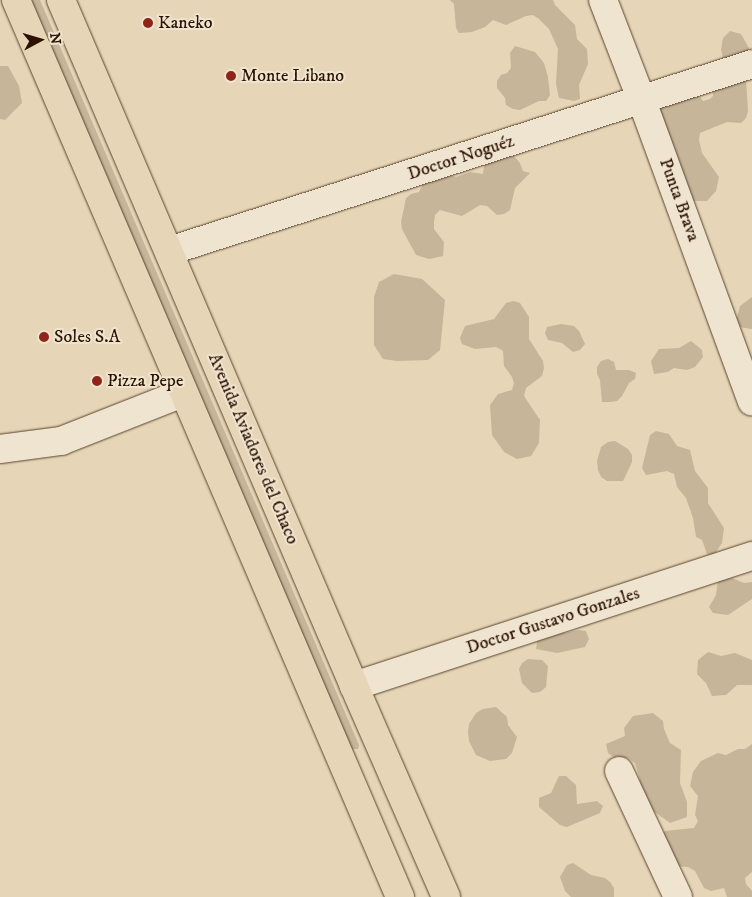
<!DOCTYPE html>
<html>
<head>
<meta charset="utf-8">
<style>
  body { margin:0 }
  #map { position:relative; width:752px; height:897px; overflow:hidden; background:#e6d6b7; font-family:"IM FELL DW Pica",serif }
  div>[style] { position:absolute }
  .green>* { inset:0; background:#c6b598 }
  .roads { filter:drop-shadow(0 0 1px #5a432e) drop-shadow(0 0 1px #5a432e) }
  .minor>* { height:28px; margin:-14px; padding:0 14px; transform-origin:14px; border-radius:14px; background:#efe4d0 }
  .highway>* { height:28px; margin:-14px; padding:0 14px; transform-origin:14px; border-radius:14px; background:#e6d6b7 }
  .dots>* { width:14px; height:14px; translate:-50% -50%; box-sizing:border-box; border:2px solid #efe4d0; border-radius:50% }
  span { translate:-50% -50%; white-space:nowrap; text-align:center; line-height:1.15; -webkit-text-stroke:4px #efe4d0; paint-order:stroke }
  .poi-label { font-size:18px; color:#2c1200 }
  .left { translate:0 -50%; text-align:left }
  .street-label { font-size:18px; color:#2c1200 }
  .north { position:absolute; left:15px; top:15px; width:50px; height:50px; -webkit-text-stroke:4px #efe4d0; paint-order:stroke; rotate:84deg; font-size:14px; font-weight:700; line-height:20px; text-align:center; color:#2c1200 }
  .north::after { content:''; display:block; margin:auto; width:18px; height:22px; background:#2c1200; clip-path:polygon(50% 0,100% 100%,50% 72%,0 100%) }
</style>
</head>
<body>
<div id="map">
  <div class="green">
    <i style="clip-path:polygon(30px 0,40px 0,359px 745px,358px 749px,351px 749px)"></i>
    <i style="clip-path:polygon(450px 0,553px 0,555px 5px,575px 25px,577px 39px,587px 49px,588px 64px,579px 85px,580px 99px,574px 101px,559px 98px,556px 84px,558px 49px,549px 29px,539px 19px,533px 15px,526px 16px,506px 25px,493px 20px,485px 27px,472px 32px,459px 33px,456px 28px,454px 4px)"></i>
    <i style="clip-path:polygon(730px 31px,741px 34px,749px 48px,745px 63px,748px 111px,746px 118px,741px 123px,727px 122px,700px 133px,699px 140px,702px 153px,719px 177px,716px 191px,707px 201px,686px 201px,658px 105px,694px 89px,703px 101px,710px 99px,713px 96px,713px 82px,724px 64px,721px 49px,723px 38px)"></i>
    <i style="clip-path:polygon(515px 46px,535px 52px,544px 63px,548px 77px,550px 95px,546px 101px,539px 101px,520px 110px,513px 109px,506px 105px,505px 98px,497px 88px,497px 81px,501px 75px,507px 73px,511px 68px,510px 53px)"></i>
    <i style="clip-path:polygon(0 66px,8px 66px,19px 86px,22px 103px,5px 120px,0 119px)"></i>
    <i style="clip-path:polygon(504px 145px,520px 163px,523px 171px,530px 173px,515px 188px,510px 210px,504px 214px,497px 215px,487px 206px,480px 205px,462px 216px,440px 210px,435px 215px,434px 222px,434px 229px,444px 242px,443px 256px,429px 259px,416px 255px,402px 229px,401px 222px,406px 198px,411px 194px,419px 192px,422px 186px,421px 179px,437px 170px,456px 177px,470px 172px,483px 174px,485px 160px)"></i>
    <i style="clip-path:polygon(394px 274px,422px 279px,445px 300px,440px 350px,428px 360px,397px 361px,383px 359px,374px 345px,374px 297px,379px 282px)"></i>
    <i style="clip-path:polygon(752px 297px,752px 329px,739px 327px,736px 321px,740px 306px)"></i>
    <i style="clip-path:polygon(514px 301px,520px 303px,529px 317px,529px 339px,543px 361px,544px 368px,542px 376px,526px 388px,524px 396px,540px 420px,539px 443px,531px 456px,517px 459px,504px 452px,492px 435px,490px 405px,498px 394px,512px 390px,514px 383px,512px 377px,504px 366px,503px 351px,496px 347px,475px 349px,462px 344px,460px 338px,465px 326px,494px 319px,506px 303px)"></i>
    <i style="clip-path:polygon(561px 324px,574px 326px,579px 331px,585px 344px,580px 350px,573px 352px,562px 343px,548px 340px,545px 333px,547px 327px)"></i>
    <i style="clip-path:polygon(691px 341px,702px 350px,703px 357px,695px 367px,687px 370px,674px 368px,668px 372px,654px 374px,651px 361px,659px 349px,679px 348px)"></i>
    <i style="clip-path:polygon(608px 359px,614px 362px,616px 370px,629px 370px,636px 373px,635px 379px,629px 383px,622px 396px,617px 401px,610px 402px,602px 402px,600px 380px,597px 374px,597px 367px,601px 361px)"></i>
    <i style="clip-path:polygon(656px 431px,669px 434px,677px 446px,690px 450px,695px 471px,708px 488px,708px 503px,724px 528px,722px 543px,714px 555px,707px 554px,702px 540px,696px 537px,693px 518px,686px 498px,677px 487px,674px 474px,667px 471px,646px 475px,642px 468px,650px 435px)"></i>
    <i style="clip-path:polygon(615px 441px,628px 449px,632px 455px,632px 462px,623px 481px,607px 481px,601px 477px,598px 470px,597px 461px,601px 447px,608px 442px)"></i>
    <i style="clip-path:polygon(732px 578px,744px 583px,752px 582px,752px 599px,728px 615px,713px 613px,709px 607px,716px 595px,718px 580px)"></i>
    <i style="clip-path:polygon(579px 630px,586px 631px,589px 639px,585px 647px,557px 653px,536px 649px,538px 636px,551px 631px,565px 633px)"></i>
    <i style="clip-path:polygon(708px 652px,721px 656px,735px 653px,752px 660px,752px 685px,737px 685px,726px 695px,712px 696px,706px 683px,697px 674px,698px 660px)"></i>
    <i style="clip-path:polygon(528px 659px,542px 660px,548px 666px,546px 687px,540px 692px,532px 693px,522px 683px,519px 669px,522px 663px)"></i>
    <i style="clip-path:polygon(496px 707px,507px 717px,508px 725px,517px 737px,512px 753px,506px 759px,490px 761px,476px 755px,469px 741px,468px 732px,469px 724px,476px 713px,483px 709px)"></i>
    <i style="clip-path:polygon(653px 713px,663px 721px,664px 729px,670px 743px,681px 750px,680px 783px,687px 802px,687px 817px,670px 823px,642px 803px,636px 793px,640px 780px,635px 763px,628px 758px,617px 760px,608px 753px,606px 744px,625px 736px,624px 728px,633px 716px)"></i>
    <i style="clip-path:polygon(752px 744px,752px 872px,745px 878px,746px 884px,752px 891px,752px 897px,727px 897px,724px 888px,711px 891px,704px 888px,695px 871px,688px 867px,674px 866px,661px 837px,665px 831px,694px 828px,698px 821px,695px 815px,698px 796px,690px 786px,693px 772px,701px 761px,718px 753px,726px 755px,738px 749px,745px 749px)"></i>
    <i style="clip-path:polygon(559px 776px,566px 776px,576px 785px,577px 804px,597px 801px,603px 806px,600px 813px,567px 827px,560px 825px,539px 807px,539px 798px,551px 793px)"></i>
    <i style="clip-path:polygon(573px 863px,591px 875px,605px 878px,610px 882px,614px 888px,614px 897px,571px 897px,565px 891px,560px 877px,567px 865px)"></i>
  </div>
  <div class="roads">
    <div class="minor">
      <i style="left:603px;top:0;width:108px;rotate:68.9deg"></i>
      <i style="left:642px;top:101px;width:320px;rotate:69.9deg"></i>
      <i style="left:169px;top:251px;width:612px;rotate:-17.78deg"></i>
      <i style="left:0;top:449px;width:62px;rotate:-7.5deg"></i>
      <i style="left:61px;top:441px;width:131px;rotate:-21.5deg"></i>
      <i style="left:354px;top:686px;width:419px;rotate:-18.1deg"></i>
      <i style="left:619px;top:771px;width:139px;rotate:64.9deg"></i>
    </div>
    <div class="highway">
      <i style="left:16px;top:0;width:976px;rotate:66.82deg"></i>
      <i style="left:61px;top:0;width:746px;rotate:66.87deg"></i>
      <i style="left:354px;top:686px;width:230px;rotate:66.4deg"></i>
    </div>
  </div>
  <div class="dots">
    <i style="left:148px;top:23px;background:#8f2418"></i>
    <i style="left:231px;top:76px;background:#8f2418"></i>
    <i style="left:44px;top:337px;background:#8f2418"></i>
    <i style="left:97px;top:381px;background:#8f2418"></i>
  </div>
  <div class="poi-label">
    <span class="left" style="left:158px;top:23px">Kaneko</span>
    <span class="left" style="left:241px;top:76px">Monte Libano</span>
    <span class="left" style="left:54px;top:337px">Soles S.A</span>
    <span class="left" style="left:107px;top:381px">Pizza Pepe</span>
  </div>
  <div class="street-label">
    <span style="left:461px;top:158px;rotate:-18deg">Doctor Noguéz</span>
    <span style="left:679px;top:200px;rotate:70deg">Punta Brava</span>
    <span style="left:253px;top:449px;rotate:67deg">Avenida Aviadores del Chaco</span>
    <span style="left:553px;top:621px;rotate:-18deg">Doctor Gustavo Gonzales</span>
  </div>
  <div class="north">N</div>
</div>
</body>
</html>
